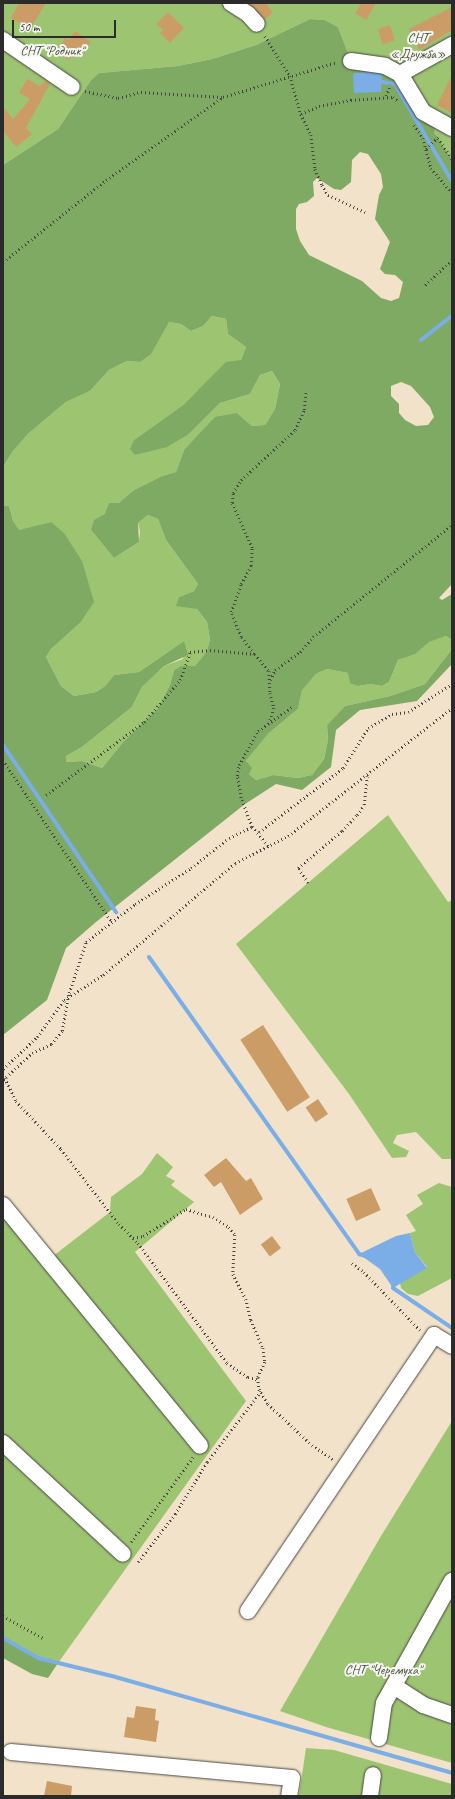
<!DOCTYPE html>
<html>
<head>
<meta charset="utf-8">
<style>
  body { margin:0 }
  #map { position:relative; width:455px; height:1799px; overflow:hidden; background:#f1e2c9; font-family:Caveat,sans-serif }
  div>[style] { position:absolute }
  .green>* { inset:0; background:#9dc571 }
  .forest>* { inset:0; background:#7eaa63 }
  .water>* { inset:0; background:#7baee7 }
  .stream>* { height:4px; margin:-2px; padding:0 2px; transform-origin:2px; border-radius:2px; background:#7baee7 }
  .building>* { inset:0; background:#cc9c67; transform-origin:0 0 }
  .path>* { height:2.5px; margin-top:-1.25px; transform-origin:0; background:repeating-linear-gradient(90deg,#494643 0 1px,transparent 0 4px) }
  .roads { filter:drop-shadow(0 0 1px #494643) drop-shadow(0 0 1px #494643) }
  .street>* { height:16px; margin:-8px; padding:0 8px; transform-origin:8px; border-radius:8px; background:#fff }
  span { translate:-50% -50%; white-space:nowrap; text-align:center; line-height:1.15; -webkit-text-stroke:4px #f6f6f2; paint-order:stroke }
  .park-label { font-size:14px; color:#4d5940 }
  .frame { position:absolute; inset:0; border:4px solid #2b2b2b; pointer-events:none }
  .scale { position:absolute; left:12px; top:20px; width:104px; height:18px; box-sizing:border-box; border:2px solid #2b2b2b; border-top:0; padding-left:5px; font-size:12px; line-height:14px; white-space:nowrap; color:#2b2b2b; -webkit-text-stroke:3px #f6f6f2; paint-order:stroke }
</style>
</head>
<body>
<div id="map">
  <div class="green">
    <i style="clip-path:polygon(3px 3px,452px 3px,452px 159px,434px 132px,351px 61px,338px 27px,325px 20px,310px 19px,256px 45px,212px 59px,178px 66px,99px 73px,91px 80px,58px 129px,3px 165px)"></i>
    <i style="clip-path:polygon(212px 316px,226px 319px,228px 334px,246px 347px,241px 360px,197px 391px,183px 405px,134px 440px,135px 455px,189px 434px,220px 403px,250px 394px,260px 375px,272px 371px,280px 384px,275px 409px,265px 425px,252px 426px,237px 413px,195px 440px,184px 450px,176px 472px,162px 476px,134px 490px,91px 530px,114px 558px,139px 542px,140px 531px,138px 523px,148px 515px,158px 519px,166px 540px,198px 584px,194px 591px,179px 597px,197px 609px,207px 622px,210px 639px,207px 651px,195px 666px,181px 666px,174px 670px,170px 685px,158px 708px,124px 741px,102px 768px,82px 761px,65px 762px,66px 756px,82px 747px,132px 707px,142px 687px,164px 666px,183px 659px,184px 641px,139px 672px,114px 675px,105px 686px,96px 692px,74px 696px,61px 686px,46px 657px,51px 649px,80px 623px,51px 522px,19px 531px,13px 521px,9px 506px,3px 506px,3px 467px,13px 451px,29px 433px,66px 402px,90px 391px,109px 370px,127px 361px,140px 362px,169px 322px,181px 324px,191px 331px,203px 326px)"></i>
    <i style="clip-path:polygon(446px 636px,452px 640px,452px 649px,425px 684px,390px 696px,345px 706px,327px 725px,328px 740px,324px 759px,312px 775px,298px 778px,273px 775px,256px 780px,249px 774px,246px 761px,269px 733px,298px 709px,302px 689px,316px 674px,327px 669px,348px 673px,358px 686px,370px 684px,382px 686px,389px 682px,398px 660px,415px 653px,428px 642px)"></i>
    <i style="clip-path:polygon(388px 815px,448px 902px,452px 900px,452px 1159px,442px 1159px,416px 1132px,397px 1135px,393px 1143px,409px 1151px,406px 1157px,392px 1158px,349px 1094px,236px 944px)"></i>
    <i style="clip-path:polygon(157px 1153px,173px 1167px,166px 1176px,175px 1181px,171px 1185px,194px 1202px,135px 1252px,246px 1401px,58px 1663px,38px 1658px,3px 1638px,3px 1206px,48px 1260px,110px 1212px,111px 1197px,142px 1174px)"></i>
    <i style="clip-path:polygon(439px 1183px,452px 1187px,452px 1278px,418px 1296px,408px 1294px,401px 1288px,400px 1283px,427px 1267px,415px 1252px,410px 1233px,416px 1231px,406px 1215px,423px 1204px,417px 1195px)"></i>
    <i style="clip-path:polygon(452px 1421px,452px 1763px,326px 1727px,280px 1711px,381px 1536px)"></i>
    <i style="clip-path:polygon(306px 1748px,334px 1750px,452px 1784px,452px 1796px,299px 1796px)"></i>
  </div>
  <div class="forest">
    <i style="clip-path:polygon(evenodd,310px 19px,325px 20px,338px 27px,351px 61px,385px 66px,436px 121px,434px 132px,452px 159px,452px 584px,439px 598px,442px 600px,452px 594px,452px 640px,446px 636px,429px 642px,415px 654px,398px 660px,389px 682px,382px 686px,370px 684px,358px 686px,350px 683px,348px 673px,327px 669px,316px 674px,302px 690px,298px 709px,269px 733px,246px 761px,252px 768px,249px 774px,256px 780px,273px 775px,298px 778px,312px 775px,324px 759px,328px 740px,327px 725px,345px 706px,390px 696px,425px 684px,452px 649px,452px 664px,417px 701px,360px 710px,336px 730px,331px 767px,302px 790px,276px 784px,245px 804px,96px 922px,66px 948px,47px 1000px,3px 1035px,3px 506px,9px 506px,13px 521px,19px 530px,51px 522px,64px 533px,82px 561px,94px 602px,80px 623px,51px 649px,46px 657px,61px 686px,74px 696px,96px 692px,105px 686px,114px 675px,139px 672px,184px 641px,188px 655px,164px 666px,142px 687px,132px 707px,82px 747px,66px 756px,66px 762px,82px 761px,102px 768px,124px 741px,158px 708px,170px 685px,174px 670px,181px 666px,195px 666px,207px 651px,210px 639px,207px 622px,197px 609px,176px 606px,179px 597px,194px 591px,198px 584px,166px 540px,158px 519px,148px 515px,138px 523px,139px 542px,114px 558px,91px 530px,94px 520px,105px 514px,109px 503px,119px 503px,134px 490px,162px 476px,176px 472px,184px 450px,215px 417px,237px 413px,252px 426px,265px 425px,275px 409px,280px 384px,272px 371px,260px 375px,250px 394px,220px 403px,189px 434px,167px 447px,135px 455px,130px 449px,134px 440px,183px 405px,226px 362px,241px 360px,246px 347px,228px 334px,226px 319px,212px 316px,203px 326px,191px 331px,181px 324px,169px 322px,151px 354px,140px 362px,127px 361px,109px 370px,90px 391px,66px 402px,29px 433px,13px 451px,3px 467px,3px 165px,58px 129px,91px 80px,99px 73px,178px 66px,212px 59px,256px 45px,310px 19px,360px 152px,368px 154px,381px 174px,383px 187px,379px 195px,375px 219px,390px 242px,380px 269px,385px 274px,395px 275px,403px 282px,399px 298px,391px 301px,381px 298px,362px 281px,309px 255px,300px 241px,296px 229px,296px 209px,299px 204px,307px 202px,314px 196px,313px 182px,317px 178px,334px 189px,341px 190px,351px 182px,352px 160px,360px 152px,310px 19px,401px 382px,411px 386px,430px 407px,434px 417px,428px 425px,416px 426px,405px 420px,399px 413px,399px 404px,391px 396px,391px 386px,401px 382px)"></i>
    <i style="clip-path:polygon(3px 1638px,38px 1658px,58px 1663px,48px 1678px,32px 1674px,3px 1658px)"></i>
  </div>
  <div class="water">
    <i style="clip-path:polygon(379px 71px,382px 73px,381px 92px,354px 93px,353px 75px,355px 73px)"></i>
    <i style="clip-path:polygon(410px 1233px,415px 1252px,427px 1268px,393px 1288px,380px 1269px,359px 1254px,396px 1236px)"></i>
  </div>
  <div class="stream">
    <i style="left:383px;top:82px;width:12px;rotate:9deg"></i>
    <i style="left:395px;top:84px;width:113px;rotate:59.6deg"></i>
    <i style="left:421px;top:340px;width:39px;rotate:-38deg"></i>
    <i style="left:3px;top:745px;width:202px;rotate:55.9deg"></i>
    <i style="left:149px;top:957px;width:364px;rotate:54.7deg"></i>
    <i style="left:359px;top:1254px;width:6px;rotate:18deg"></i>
    <i style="left:394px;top:1283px;width:5px;rotate:101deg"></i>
    <i style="left:393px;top:1288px;width:71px;rotate:34.1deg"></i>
    <i style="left:3px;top:1638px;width:40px;rotate:29.7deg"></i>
    <i style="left:38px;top:1658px;width:76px;rotate:13.7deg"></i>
    <i style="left:112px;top:1676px;width:354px;rotate:15.9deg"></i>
  </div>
  <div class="building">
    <i style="clip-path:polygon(19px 3px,46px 3px,30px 29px,11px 18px)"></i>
    <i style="clip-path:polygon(248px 3px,266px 3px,273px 13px,265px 19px)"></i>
    <i style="clip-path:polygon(362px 3px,376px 3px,366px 20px,355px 13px)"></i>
    <i style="clip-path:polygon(452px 7px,452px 30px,419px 50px,409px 29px)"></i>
    <i style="clip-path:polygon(168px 12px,184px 28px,170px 43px,160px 33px,163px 30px,156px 24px)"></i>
    <i style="left:390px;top:25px;width:16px;height:13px;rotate:72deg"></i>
    <i style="clip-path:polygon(75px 31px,91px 42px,83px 54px,76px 49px,69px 60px,56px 51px,65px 38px,69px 40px)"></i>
    <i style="clip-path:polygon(452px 75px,452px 113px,437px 105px)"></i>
    <i style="clip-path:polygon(27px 79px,40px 86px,45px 81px,50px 84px,26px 128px,32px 134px,16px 147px,3px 131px,3px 107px,13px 119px,30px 99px,19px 93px)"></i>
    <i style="left:263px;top:1025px;width:86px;height:27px;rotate:57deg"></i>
    <i style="left:318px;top:1099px;width:18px;height:15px;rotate:56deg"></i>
    <i style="clip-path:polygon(226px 1158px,246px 1181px,251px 1178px,263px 1199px,240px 1215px,221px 1182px,214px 1187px,204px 1175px)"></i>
    <i style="left:371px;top:1188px;width:24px;height:27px;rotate:66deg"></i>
    <i style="left:272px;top:1236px;width:15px;height:14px;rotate:53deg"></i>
    <i style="clip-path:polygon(136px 1706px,156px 1709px,155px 1720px,159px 1721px,156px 1742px,124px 1737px,127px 1717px,134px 1718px)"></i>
    <i style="clip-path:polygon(47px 1781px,72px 1786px,71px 1796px,44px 1796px)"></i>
  </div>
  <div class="path">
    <i style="left:265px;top:36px;width:47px;rotate:58deg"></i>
    <i style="left:290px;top:76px;width:40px;rotate:74deg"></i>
    <i style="left:301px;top:114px;width:23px;rotate:65deg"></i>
    <i style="left:311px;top:135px;width:34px;rotate:83deg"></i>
    <i style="left:315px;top:169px;width:17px;rotate:66deg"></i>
    <i style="left:322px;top:185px;width:12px;rotate:59deg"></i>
    <i style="left:328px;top:195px;width:41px;rotate:24.7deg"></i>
    <i style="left:85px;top:91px;width:34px;rotate:12deg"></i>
    <i style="left:118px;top:98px;width:24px;rotate:-15deg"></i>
    <i style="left:141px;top:92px;width:81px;rotate:3.5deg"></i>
    <i style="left:386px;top:96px;width:12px;rotate:-70deg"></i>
    <i style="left:301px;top:114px;width:20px;rotate:-24deg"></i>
    <i style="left:319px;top:106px;width:33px;rotate:-11deg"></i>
    <i style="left:351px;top:100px;width:42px;rotate:-4.1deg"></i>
    <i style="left:393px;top:97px;width:6px;rotate:39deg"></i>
    <i style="left:414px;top:125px;width:16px;rotate:55deg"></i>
    <i style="left:423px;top:138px;width:31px;rotate:75deg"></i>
    <i style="left:431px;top:168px;width:33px;rotate:50deg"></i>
    <i style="left:438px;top:138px;width:25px;rotate:56deg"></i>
    <i style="left:426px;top:149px;width:17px;rotate:-45deg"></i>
    <i style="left:3px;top:262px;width:132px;rotate:-38.5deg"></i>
    <i style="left:106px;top:180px;width:143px;rotate:-35.4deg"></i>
    <i style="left:223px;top:97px;width:119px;rotate:-17.1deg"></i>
    <i style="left:425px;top:285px;width:37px;rotate:-43deg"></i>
    <i style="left:254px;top:654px;width:21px;rotate:-127deg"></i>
    <i style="left:241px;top:637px;width:27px;rotate:-112deg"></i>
    <i style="left:231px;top:612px;width:30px;rotate:-70deg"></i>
    <i style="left:241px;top:584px;width:21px;rotate:-61deg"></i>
    <i style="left:251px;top:566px;width:18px;rotate:-87deg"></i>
    <i style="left:252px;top:548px;width:49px;rotate:-114deg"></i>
    <i style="left:232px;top:503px;width:10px;rotate:-84deg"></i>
    <i style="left:233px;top:493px;width:15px;rotate:-58deg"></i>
    <i style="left:241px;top:480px;width:74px;rotate:-42.8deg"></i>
    <i style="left:295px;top:430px;width:22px;rotate:-66deg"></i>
    <i style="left:304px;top:410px;width:18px;rotate:-84deg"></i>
    <i style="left:270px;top:680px;width:11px;rotate:-63deg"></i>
    <i style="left:275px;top:670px;width:31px;rotate:-36deg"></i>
    <i style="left:300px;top:652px;width:20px;rotate:-49deg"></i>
    <i style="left:313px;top:637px;width:179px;rotate:-38.9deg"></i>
    <i style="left:3px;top:760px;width:195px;rotate:56.1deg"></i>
    <i style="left:46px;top:795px;width:122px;rotate:-36.7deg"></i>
    <i style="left:144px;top:722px;width:55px;rotate:-49.4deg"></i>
    <i style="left:180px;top:680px;width:30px;rotate:-70deg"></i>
    <i style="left:190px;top:652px;width:20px;rotate:-6deg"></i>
    <i style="left:210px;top:650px;width:45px;rotate:5.1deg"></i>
    <i style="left:255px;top:654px;width:22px;rotate:51deg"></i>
    <i style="left:269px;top:671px;width:22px;rotate:87deg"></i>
    <i style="left:270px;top:693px;width:16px;rotate:75deg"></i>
    <i style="left:274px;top:708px;width:17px;rotate:107deg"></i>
    <i style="left:259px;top:832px;width:106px;rotate:-37.3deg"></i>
    <i style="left:343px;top:768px;width:47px;rotate:-58deg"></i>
    <i style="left:368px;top:728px;width:28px;rotate:-30deg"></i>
    <i style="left:392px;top:714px;width:16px;rotate:-7deg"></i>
    <i style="left:408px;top:712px;width:52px;rotate:-32.5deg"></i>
    <i style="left:268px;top:846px;width:25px;rotate:-130deg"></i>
    <i style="left:252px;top:827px;width:31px;rotate:-111deg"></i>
    <i style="left:241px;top:798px;width:22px;rotate:-100deg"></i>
    <i style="left:237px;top:776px;width:11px;rotate:-80deg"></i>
    <i style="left:239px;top:765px;width:39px;rotate:-61deg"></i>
    <i style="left:258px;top:731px;width:43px;rotate:-35.5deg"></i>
    <i style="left:308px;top:883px;width:18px;rotate:-124deg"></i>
    <i style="left:298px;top:868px;width:57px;rotate:-40.1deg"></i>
    <i style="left:342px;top:831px;width:22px;rotate:-47deg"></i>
    <i style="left:357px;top:815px;width:12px;rotate:-55deg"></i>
    <i style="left:364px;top:805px;width:29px;rotate:-84deg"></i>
    <i style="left:3px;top:1069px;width:47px;rotate:-43.3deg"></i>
    <i style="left:37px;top:1037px;width:46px;rotate:-53.9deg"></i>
    <i style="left:64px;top:1000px;width:46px;rotate:-32.7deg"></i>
    <i style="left:103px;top:975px;width:173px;rotate:-40.3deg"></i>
    <i style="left:235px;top:863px;width:59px;rotate:-27deg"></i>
    <i style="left:288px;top:836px;width:208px;rotate:-38deg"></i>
    <i style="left:5px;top:1078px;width:25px;rotate:64deg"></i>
    <i style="left:16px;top:1101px;width:66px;rotate:46.8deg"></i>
    <i style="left:61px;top:1149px;width:95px;rotate:52.3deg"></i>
    <i style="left:119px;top:1224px;width:27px;rotate:45deg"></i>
    <i style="left:138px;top:1243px;width:149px;rotate:53.4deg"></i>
    <i style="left:227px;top:1363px;width:25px;rotate:34deg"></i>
    <i style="left:248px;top:1377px;width:11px;rotate:15deg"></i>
    <i style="left:3px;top:1080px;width:40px;rotate:-43deg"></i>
    <i style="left:32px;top:1053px;width:21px;rotate:-25deg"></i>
    <i style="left:51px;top:1044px;width:17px;rotate:-50deg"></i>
    <i style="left:62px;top:1031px;width:39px;rotate:-80deg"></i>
    <i style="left:69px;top:993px;width:54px;rotate:-71.6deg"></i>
    <i style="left:86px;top:942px;width:62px;rotate:-37.8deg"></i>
    <i style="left:135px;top:904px;width:67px;rotate:-32.7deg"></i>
    <i style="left:191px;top:868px;width:48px;rotate:-38.3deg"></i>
    <i style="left:229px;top:838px;width:25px;rotate:-26deg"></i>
    <i style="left:133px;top:1238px;width:10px;rotate:-11deg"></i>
    <i style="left:143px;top:1236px;width:51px;rotate:-32.1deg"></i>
    <i style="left:186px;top:1209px;width:28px;rotate:17deg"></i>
    <i style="left:213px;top:1217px;width:19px;rotate:32deg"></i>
    <i style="left:229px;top:1227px;width:10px;rotate:53deg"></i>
    <i style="left:235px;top:1235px;width:39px;rotate:93deg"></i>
    <i style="left:233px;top:1274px;width:28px;rotate:63deg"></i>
    <i style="left:246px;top:1299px;width:22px;rotate:77deg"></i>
    <i style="left:251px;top:1320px;width:30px;rotate:67deg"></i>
    <i style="left:263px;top:1348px;width:14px;rotate:82deg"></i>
    <i style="left:265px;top:1362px;width:17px;rotate:114deg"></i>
    <i style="left:258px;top:1378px;width:11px;rotate:85deg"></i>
    <i style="left:259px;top:1389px;width:17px;rotate:59deg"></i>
    <i style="left:268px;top:1404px;width:60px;rotate:43deg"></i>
    <i style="left:312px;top:1445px;width:25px;rotate:34deg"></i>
    <i style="left:352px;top:1263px;width:15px;rotate:37deg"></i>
    <i style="left:364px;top:1272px;width:81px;rotate:46deg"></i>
    <i style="left:131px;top:1542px;width:105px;rotate:-53.9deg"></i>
    <i style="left:138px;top:1562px;width:61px;rotate:-52.4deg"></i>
    <i style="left:175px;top:1514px;width:61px;rotate:-58.4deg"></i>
    <i style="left:207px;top:1462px;width:89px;rotate:-52.7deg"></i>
    <i style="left:3px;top:1616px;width:46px;rotate:28.8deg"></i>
  </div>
  <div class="roads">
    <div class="street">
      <i style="left:231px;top:3px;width:20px;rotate:33deg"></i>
      <i style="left:248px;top:14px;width:13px;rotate:48deg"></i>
      <i style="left:3px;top:40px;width:83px;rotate:34.3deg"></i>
      <i style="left:351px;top:61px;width:34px;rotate:8deg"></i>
      <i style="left:385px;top:66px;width:17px;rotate:28deg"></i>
      <i style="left:400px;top:74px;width:44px;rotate:58.8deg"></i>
      <i style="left:423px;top:112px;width:33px;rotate:29deg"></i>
      <i style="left:400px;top:74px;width:60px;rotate:-29.1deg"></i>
      <i style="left:3px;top:1205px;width:311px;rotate:50.7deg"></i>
      <i style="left:3px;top:1443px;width:163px;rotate:42.8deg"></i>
      <i style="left:248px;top:1611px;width:333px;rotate:-56deg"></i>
      <i style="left:434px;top:1335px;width:21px;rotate:31deg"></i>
      <i style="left:394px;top:1686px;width:35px;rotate:33deg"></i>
      <i style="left:423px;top:1705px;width:31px;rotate:19deg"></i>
      <i style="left:379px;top:1738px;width:35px;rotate:-82deg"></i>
      <i style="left:384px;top:1703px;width:140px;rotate:-60.9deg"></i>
      <i style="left:11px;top:1752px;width:282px;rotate:5.3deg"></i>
      <i style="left:292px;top:1778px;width:18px;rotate:99deg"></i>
      <i style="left:370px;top:1796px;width:21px;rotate:-82deg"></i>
    </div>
  </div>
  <div class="park-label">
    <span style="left:418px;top:46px">СНТ<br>«Дружба»</span>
    <span style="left:52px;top:51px">СНТ ''Родник''</span>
    <span style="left:383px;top:1670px">СНТ "Черемуха"</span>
  </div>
  <div class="frame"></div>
  <div class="scale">50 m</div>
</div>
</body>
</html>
